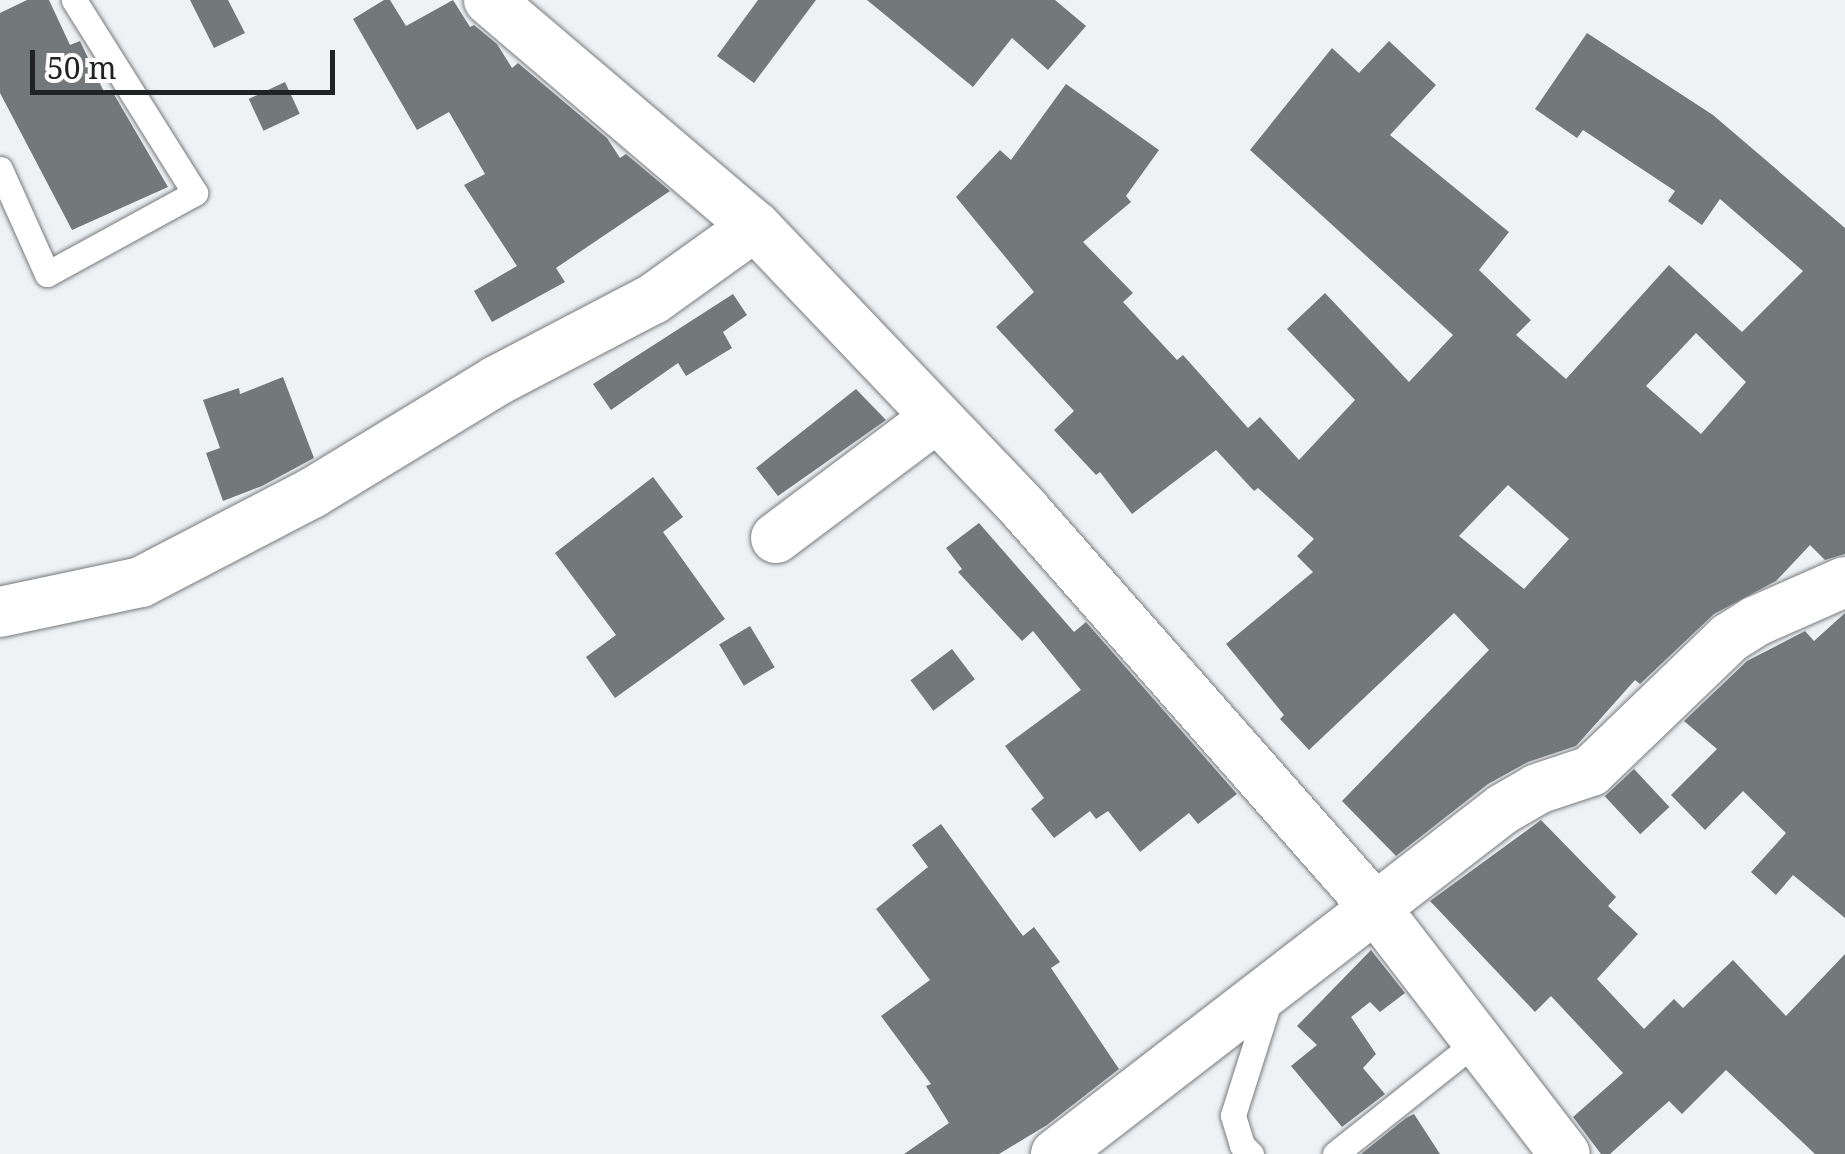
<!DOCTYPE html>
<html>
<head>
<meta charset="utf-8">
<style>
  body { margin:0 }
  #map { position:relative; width:1845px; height:1154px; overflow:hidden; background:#eef2f5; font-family:"Noto Serif",serif }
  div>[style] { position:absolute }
  .building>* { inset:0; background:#73787a; transform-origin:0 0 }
  .roads { filter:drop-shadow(0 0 2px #777a7d) drop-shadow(0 0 2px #777a7d) }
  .lane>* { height:25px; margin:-12.5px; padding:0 12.5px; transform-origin:12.5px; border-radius:12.5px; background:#fff }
  .street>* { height:50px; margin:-25px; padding:0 25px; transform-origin:25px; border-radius:25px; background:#fff }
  span { translate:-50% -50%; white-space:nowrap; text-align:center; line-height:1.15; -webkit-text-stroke:8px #fff; paint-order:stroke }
  .scale { position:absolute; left:30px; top:50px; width:305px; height:45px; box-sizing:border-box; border:5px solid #212224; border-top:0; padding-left:12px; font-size:30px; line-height:35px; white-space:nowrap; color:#212224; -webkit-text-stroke:8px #fff; paint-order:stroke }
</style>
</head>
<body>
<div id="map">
  <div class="building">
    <i style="clip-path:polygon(27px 0,49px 0,70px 45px,80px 41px,105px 94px,112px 91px,168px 187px,72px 230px,0 93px,0 13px)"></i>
    <i style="clip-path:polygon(190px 0,228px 0,245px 33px,214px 48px)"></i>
    <i style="clip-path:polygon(384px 0,390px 0,406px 26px,453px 0,470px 27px,474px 25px,497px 44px,512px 68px,518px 63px,607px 138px,620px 158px,626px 154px,670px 191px,556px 268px,565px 282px,492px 322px,474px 291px,517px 266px,464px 185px,485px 174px,449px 112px,417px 130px,353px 19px)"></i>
    <i style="clip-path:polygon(758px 0,816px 0,754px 83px,717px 56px)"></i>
    <i style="clip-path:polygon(867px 0,1055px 0,1086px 26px,1048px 70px,1012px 38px,973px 87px)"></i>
    <i style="clip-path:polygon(evenodd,1587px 33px,1713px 115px,1845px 228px,1845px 554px,1825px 560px,1810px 545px,1776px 581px,1714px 614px,1640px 684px,1635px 680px,1576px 746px,1528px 762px,1488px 784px,1396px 856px,1342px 801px,1489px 650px,1454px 613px,1309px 750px,1280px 719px,1284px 715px,1226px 644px,1313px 572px,1297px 556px,1314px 539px,1258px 488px,1254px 491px,1216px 450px,1132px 514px,1100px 472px,1096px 475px,1054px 430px,1074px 411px,996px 327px,1034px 292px,956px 197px,1000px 150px,1011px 160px,1066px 84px,1159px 150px,1126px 196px,1131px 202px,1083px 242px,1133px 293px,1123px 302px,1177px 360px,1183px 355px,1248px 428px,1260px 417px,1299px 460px,1355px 400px,1287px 329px,1325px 293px,1409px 382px,1453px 335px,1250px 150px,1332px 48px,1359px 73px,1389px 41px,1436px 85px,1390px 135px,1509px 232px,1479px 270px,1531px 320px,1516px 335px,1566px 379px,1669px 265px,1742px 332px,1803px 271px,1720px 199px,1702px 225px,1668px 201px,1675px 191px,1583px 130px,1577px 138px,1535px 109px,1587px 33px,1696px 333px,1746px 382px,1701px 434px,1646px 386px,1696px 333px,1587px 33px,1508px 485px,1569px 539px,1524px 589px,1459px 536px,1508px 485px)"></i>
    <i style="left:285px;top:82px;width:35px;height:40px;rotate:65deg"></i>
    <i style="clip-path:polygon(733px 294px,747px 315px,723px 332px,732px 348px,686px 376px,678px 363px,611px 410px,593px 384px)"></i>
    <i style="clip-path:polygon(283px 377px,314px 458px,262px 486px,223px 501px,206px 453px,220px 448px,203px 400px,239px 388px,240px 394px)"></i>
    <i style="clip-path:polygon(856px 389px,886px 420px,778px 496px,756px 468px)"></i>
    <i style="clip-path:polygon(653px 477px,683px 517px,663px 532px,725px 619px,615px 698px,586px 657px,616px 635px,555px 553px)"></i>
    <i style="clip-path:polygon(979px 523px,1074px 632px,1086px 622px,1237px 794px,1198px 824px,1189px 813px,1140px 852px,1108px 811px,1096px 819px,1090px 811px,1054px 838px,1031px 809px,1044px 798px,1005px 746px,1081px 690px,1033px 631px,1022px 641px,958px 572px,962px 569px,946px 548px)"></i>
    <i style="clip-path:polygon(1845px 613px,1845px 918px,1793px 875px,1776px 895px,1751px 872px,1786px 833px,1743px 791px,1705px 830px,1671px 795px,1717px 749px,1684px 721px,1747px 661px,1805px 631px,1814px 641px)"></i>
    <i style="left:750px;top:626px;width:48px;height:36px;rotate:59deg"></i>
    <i style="left:952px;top:649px;width:38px;height:52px;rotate:53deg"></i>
    <i style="left:1634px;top:769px;width:52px;height:40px;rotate:47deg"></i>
    <i style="clip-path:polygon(1541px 820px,1616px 897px,1608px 906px,1638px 934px,1597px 979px,1644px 1029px,1674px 999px,1683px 1008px,1733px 960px,1786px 1016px,1845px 954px,1845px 1154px,1815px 1154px,1726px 1070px,1682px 1114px,1669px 1101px,1610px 1154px,1601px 1154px,1573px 1117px,1623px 1073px,1551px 996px,1535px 1012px,1430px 901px)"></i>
    <i style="clip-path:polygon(941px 824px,1023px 936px,1034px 927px,1060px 962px,1051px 968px,1119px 1069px,1047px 1125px,999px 1154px,904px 1154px,949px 1123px,926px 1086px,931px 1084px,881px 1016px,930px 980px,876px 909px,928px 867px,912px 845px)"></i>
    <i style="clip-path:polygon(1371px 950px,1405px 993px,1380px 1012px,1370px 1002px,1351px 1017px,1376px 1054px,1363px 1068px,1385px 1094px,1342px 1127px,1291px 1066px,1317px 1045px,1297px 1026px)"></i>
    <i style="clip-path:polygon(1414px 1114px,1440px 1154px,1361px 1154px,1406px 1118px)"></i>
  </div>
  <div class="roads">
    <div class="lane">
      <i style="left:0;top:169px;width:115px;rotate:65.9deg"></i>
      <i style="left:47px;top:274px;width:169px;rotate:-28.7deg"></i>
      <i style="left:195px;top:193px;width:228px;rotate:-122.1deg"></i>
      <i style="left:1251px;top:1154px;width:13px;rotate:-135deg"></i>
      <i style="left:1242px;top:1145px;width:31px;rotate:-107deg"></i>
      <i style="left:1233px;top:1115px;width:126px;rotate:-72.4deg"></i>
      <i style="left:1335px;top:1154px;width:181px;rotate:-38.5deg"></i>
    </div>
    <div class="street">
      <i style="left:489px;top:0;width:349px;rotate:40.4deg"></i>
      <i style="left:755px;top:226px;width:393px;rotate:46.4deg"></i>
      <i style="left:1026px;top:511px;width:525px;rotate:48.63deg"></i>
      <i style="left:1373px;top:905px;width:314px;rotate:52.4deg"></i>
      <i style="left:776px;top:538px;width:201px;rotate:-36.9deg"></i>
      <i style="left:0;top:612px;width:144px;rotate:-12deg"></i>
      <i style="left:141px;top:582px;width:193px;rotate:-27.5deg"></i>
      <i style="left:312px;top:493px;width:215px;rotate:-31.3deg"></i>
      <i style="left:496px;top:381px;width:177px;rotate:-27.6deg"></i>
      <i style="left:653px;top:299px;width:125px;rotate:-35.6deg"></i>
      <i style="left:1056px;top:1154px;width:565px;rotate:-37.66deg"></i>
      <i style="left:1503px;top:809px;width:39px;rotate:-30deg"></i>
      <i style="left:1537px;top:789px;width:57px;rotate:-18.4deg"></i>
      <i style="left:1591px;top:771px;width:192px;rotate:-43.9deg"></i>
      <i style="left:1729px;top:638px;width:32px;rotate:-32deg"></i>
      <i style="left:1756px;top:621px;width:97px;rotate:-23.7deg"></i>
    </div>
  </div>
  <div class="scale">50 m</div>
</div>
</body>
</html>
